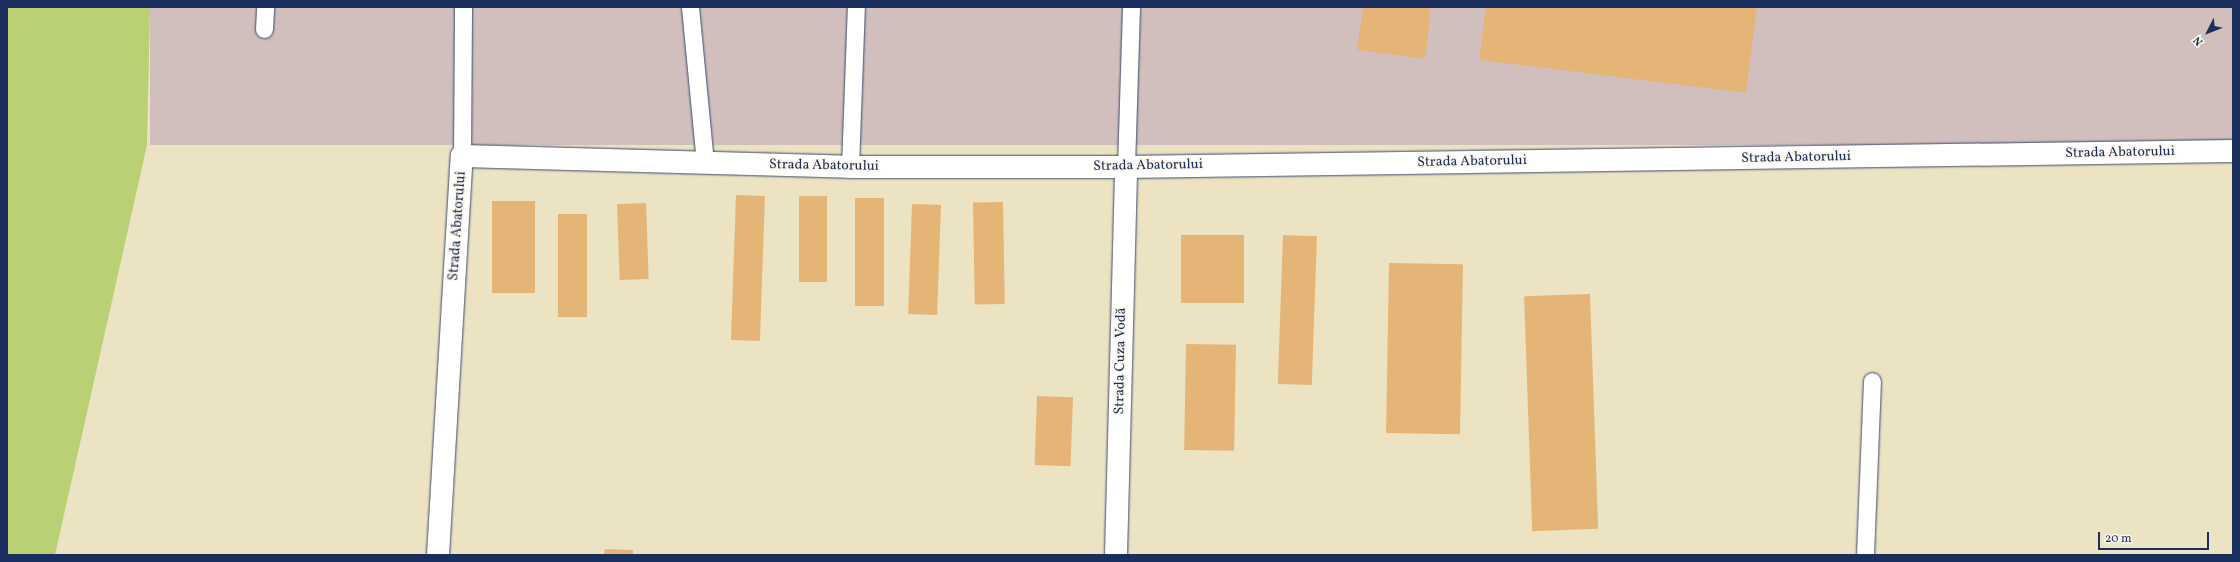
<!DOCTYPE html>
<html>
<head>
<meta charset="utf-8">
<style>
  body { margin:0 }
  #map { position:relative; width:2240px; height:562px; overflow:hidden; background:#ece3c3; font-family:Vollkorn,serif }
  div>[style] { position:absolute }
  .industrial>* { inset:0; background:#d1bfbe; transform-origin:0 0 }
  .green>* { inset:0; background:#bad074 }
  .building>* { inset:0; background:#e5b578; transform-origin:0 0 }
  .roads { filter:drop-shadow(0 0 1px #3a4a6d) drop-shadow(0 0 1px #3a4a6d) }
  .lane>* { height:17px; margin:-8.5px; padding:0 8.5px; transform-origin:8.5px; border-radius:8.5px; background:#fff }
  .street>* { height:22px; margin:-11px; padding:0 11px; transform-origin:11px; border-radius:11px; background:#fff }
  span { translate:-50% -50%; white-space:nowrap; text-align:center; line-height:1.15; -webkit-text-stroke:4px #fbf7ec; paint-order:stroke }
  .street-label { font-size:14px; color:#1b2f5e }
  .frame { position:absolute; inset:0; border:8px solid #1b2f5e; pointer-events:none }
  .north { position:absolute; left:2188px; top:12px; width:40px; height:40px; -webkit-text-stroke:3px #fbf7ec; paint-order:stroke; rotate:228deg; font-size:11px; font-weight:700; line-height:16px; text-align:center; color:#1b2f5e }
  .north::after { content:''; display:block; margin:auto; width:14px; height:18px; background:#1b2f5e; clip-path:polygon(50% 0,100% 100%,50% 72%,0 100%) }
  .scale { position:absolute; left:2098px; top:532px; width:111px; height:18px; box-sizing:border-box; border:2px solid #1b2f5e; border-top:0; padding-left:5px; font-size:12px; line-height:14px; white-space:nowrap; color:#1b2f5e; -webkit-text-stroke:3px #fbf7ec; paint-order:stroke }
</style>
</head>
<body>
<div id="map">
  <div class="industrial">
    <i style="left:150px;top:7px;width:2083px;height:138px"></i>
  </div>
  <div class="green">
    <i style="clip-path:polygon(7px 7px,150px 7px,147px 145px,55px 555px,7px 555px)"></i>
  </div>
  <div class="building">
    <i style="clip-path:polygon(1363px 7px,1431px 7px,1425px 59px,1357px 50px)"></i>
    <i style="clip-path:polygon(1486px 7px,1757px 7px,1746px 93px,1479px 60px)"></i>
    <i style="left:736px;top:195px;width:29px;height:145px;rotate:2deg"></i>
    <i style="left:799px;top:196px;width:28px;height:86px"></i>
    <i style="left:855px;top:198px;width:29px;height:108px"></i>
    <i style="left:492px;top:201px;width:43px;height:92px"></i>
    <i style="left:1003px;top:202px;width:102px;height:30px;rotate:89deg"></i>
    <i style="left:646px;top:203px;width:76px;height:29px;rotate:88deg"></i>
    <i style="left:912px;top:204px;width:29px;height:110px;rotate:2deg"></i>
    <i style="left:558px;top:214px;width:29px;height:103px"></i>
    <i style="left:1181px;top:235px;width:63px;height:68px"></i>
    <i style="left:1283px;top:235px;width:34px;height:149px;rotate:2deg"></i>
    <i style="left:1389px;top:263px;width:74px;height:170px;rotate:1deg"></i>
    <i style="left:1590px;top:294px;width:235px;height:66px;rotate:88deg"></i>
    <i style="left:1186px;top:344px;width:50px;height:106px;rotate:1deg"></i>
    <i style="left:1037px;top:396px;width:36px;height:69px;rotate:2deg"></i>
    <i style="clip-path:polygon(605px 549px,633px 550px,633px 555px,604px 555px)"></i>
  </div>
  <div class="roads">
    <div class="lane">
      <i style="left:690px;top:7px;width:157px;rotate:84.5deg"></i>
      <i style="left:264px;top:29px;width:22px;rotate:-87deg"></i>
      <i style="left:462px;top:156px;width:149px;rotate:-89.6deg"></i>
      <i style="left:850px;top:167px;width:160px;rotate:-87.9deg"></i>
      <i style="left:1126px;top:167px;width:160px;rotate:-88.2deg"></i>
      <i style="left:1865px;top:555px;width:174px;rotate:-87.7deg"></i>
    </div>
    <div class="street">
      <i style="left:438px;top:555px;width:400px;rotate:-86.6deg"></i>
      <i style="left:462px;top:156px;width:388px;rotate:1.6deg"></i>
      <i style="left:850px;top:167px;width:276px"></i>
      <i style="left:1126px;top:167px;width:1107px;rotate:-0.83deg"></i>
      <i style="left:1116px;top:555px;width:388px;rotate:-88.5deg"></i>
    </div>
  </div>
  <div class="street-label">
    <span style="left:2120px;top:153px;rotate:-1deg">Strada Abatorului</span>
    <span style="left:1796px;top:158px;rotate:-1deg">Strada Abatorului</span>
    <span style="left:1472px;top:162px;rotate:-1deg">Strada Abatorului</span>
    <span style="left:824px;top:166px;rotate:1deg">Strada Abatorului</span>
    <span style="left:1148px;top:166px;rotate:-1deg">Strada Abatorului</span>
    <span style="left:458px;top:226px;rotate:-86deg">Strada Abatorului</span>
    <span style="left:1121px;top:361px;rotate:-89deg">Strada Cuza Vodă</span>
  </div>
  <div class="frame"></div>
  <div class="north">N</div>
  <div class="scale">20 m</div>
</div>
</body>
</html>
